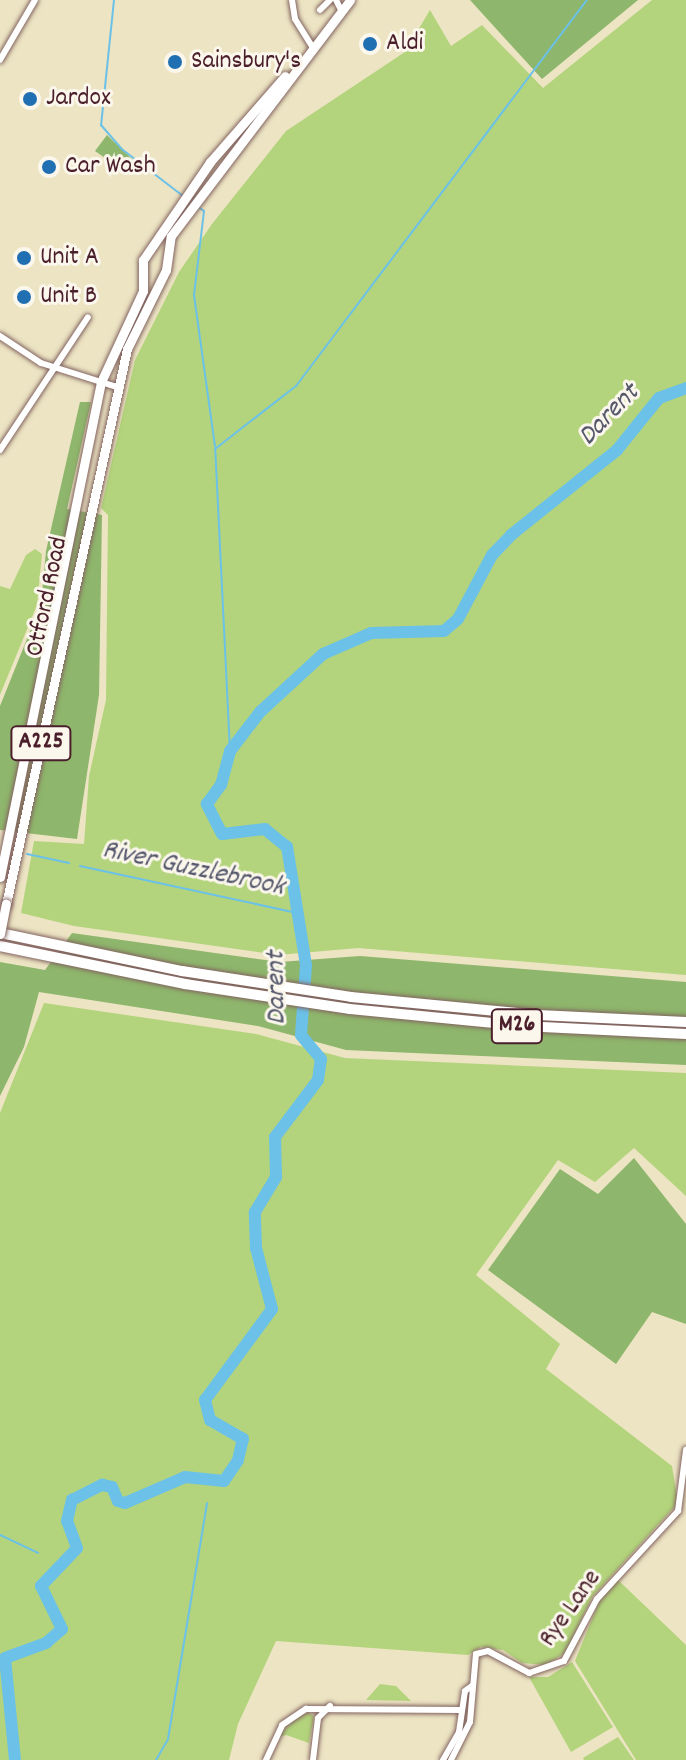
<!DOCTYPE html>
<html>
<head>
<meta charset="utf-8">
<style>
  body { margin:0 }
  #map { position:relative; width:686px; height:1760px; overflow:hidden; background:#ece4c3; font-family:Dekko,sans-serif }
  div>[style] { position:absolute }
  .green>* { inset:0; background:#b3d47c }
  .forest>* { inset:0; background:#8eb66c }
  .stream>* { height:2px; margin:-1px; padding:0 1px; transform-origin:1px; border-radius:1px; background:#6bc1e8 }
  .river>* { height:12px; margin:-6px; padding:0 6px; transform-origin:6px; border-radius:6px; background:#6bc1e8 }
  .roads { filter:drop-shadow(0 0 2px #836460) drop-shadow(0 0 2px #836460) }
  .minor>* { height:6px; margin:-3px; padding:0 3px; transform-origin:3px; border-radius:3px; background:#fff }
  .primary>* { height:9px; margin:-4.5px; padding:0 4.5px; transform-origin:4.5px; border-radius:4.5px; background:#fff }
  .motorway>* { height:10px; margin:-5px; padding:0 5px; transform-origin:5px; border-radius:5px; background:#fff }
  .bridges { filter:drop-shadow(0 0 2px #836460) drop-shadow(0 0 2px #836460) }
  .primary-bridge>* { height:9px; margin:-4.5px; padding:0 4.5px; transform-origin:4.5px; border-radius:4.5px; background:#fff }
  .dots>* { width:22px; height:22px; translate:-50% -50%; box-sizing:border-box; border:4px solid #fbf7ec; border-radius:50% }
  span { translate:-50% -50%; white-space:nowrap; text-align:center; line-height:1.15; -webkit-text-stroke:6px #fbf7ec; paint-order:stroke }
  .shield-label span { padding:2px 6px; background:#fbf7ec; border:2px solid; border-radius:6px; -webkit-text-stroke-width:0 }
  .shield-label { font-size:24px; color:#4a1f2b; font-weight:700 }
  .poi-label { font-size:26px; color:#4a1f2b }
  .left { translate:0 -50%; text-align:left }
  .street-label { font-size:26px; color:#4a1f2b }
  .water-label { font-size:28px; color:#56586d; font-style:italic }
</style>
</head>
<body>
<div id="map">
  <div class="green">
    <i style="clip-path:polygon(652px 0,686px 0,686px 975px,358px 948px,278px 955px,74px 926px,21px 913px,34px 841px,84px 844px,89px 776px,106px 700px,108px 515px,101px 508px,135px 360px,179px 272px,212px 224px,286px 131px,405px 52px,430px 10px,451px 46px,482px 25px,543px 88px)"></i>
    <i style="clip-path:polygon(35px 549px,42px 554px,37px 605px,0 695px,0 586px,10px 589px,26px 555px)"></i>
    <i style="clip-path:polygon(44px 1003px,256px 1034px,345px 1058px,686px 1073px,686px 1196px,634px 1148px,595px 1182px,558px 1160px,476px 1275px,560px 1344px,546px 1369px,672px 1466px,678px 1503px,592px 1597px,566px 1652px,546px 1665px,522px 1663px,503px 1650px,481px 1647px,468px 1655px,276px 1641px,238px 1724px,229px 1760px,0 1760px,0 1113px)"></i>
    <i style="clip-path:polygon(618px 1580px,686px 1645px,686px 1760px,636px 1760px,575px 1661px,599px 1602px)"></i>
    <i style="clip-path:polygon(572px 1662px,613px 1727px,571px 1752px,529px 1677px,548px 1677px)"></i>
    <i style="clip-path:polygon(380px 1684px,396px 1686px,411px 1701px,366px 1700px)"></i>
    <i style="clip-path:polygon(309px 1713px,314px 1716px,309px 1743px,286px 1735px,276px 1738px,298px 1716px)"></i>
    <i style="clip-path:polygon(618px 1737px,634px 1760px,584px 1760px,583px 1758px)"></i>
  </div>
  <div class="forest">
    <i style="clip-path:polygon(470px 0,638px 0,542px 79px)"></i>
    <i style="clip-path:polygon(107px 135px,136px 163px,134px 171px,127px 173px,95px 151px)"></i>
    <i style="clip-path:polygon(80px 402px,91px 402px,67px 509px,102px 515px,99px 695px,77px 839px,0 830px,0 706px,41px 604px,46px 551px)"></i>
    <i style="clip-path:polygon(72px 933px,280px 962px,360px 956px,686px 982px,686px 1065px,346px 1050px,258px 1026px,39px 992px,24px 1047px,0 1096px,0 962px,45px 970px)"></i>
    <i style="clip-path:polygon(634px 1158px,686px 1224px,686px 1324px,652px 1312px,616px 1364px,488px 1270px,560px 1169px,598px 1194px)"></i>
  </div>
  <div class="stream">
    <i style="left:114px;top:0;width:126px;rotate:95.9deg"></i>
    <i style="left:101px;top:125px;width:33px;rotate:49deg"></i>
    <i style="left:123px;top:150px;width:76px;rotate:37.5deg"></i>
    <i style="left:198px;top:207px;width:7px;rotate:34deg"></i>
    <i style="left:204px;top:211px;width:85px;rotate:96.8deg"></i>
    <i style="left:194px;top:295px;width:153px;rotate:82.1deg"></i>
    <i style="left:230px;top:751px;width:302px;rotate:-92.8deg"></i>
    <i style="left:215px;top:449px;width:103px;rotate:-37.9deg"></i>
    <i style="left:296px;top:386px;width:483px;rotate:-53deg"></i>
    <i style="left:27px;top:854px;width:43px;rotate:12.1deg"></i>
    <i style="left:80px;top:866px;width:222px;rotate:12.2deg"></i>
    <i style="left:0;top:1535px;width:42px;rotate:25.3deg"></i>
    <i style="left:156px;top:1760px;width:24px;rotate:-60deg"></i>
    <i style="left:168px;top:1739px;width:239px;rotate:-80.6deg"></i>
  </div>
  <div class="river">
    <i style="left:15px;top:1760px;width:102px;rotate:-95.6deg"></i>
    <i style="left:5px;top:1658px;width:44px;rotate:-20.1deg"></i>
    <i style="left:46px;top:1643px;width:21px;rotate:-41deg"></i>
    <i style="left:62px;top:1629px;width:48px;rotate:-116deg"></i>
    <i style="left:41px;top:1586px;width:52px;rotate:-46.5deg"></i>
    <i style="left:77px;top:1548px;width:29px;rotate:-110deg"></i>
    <i style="left:67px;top:1521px;width:22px;rotate:-77deg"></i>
    <i style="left:72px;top:1500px;width:34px;rotate:-27deg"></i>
    <i style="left:102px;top:1485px;width:10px;rotate:11deg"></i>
    <i style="left:112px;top:1487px;width:15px;rotate:67deg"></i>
    <i style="left:118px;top:1501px;width:7px;rotate:16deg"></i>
    <i style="left:125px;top:1503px;width:65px;rotate:-23.4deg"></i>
    <i style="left:185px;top:1477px;width:39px;rotate:6deg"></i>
    <i style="left:224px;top:1481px;width:25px;rotate:-56deg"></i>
    <i style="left:238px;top:1460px;width:22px;rotate:-77deg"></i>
    <i style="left:243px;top:1439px;width:38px;rotate:-150deg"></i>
    <i style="left:210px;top:1420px;width:21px;rotate:-104deg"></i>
    <i style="left:205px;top:1400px;width:113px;rotate:-53.6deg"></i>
    <i style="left:272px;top:1309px;width:63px;rotate:-104.7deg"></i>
    <i style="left:256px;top:1248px;width:36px;rotate:-92deg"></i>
    <i style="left:255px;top:1212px;width:41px;rotate:-59deg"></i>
    <i style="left:276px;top:1177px;width:40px;rotate:-91.4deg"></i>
    <i style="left:275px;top:1137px;width:71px;rotate:-53deg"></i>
    <i style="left:318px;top:1080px;width:21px;rotate:-82deg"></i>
    <i style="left:321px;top:1059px;width:31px;rotate:-130deg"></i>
    <i style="left:301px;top:1035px;width:70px;rotate:-85.9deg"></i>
    <i style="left:306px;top:965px;width:120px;rotate:-99.1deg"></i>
    <i style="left:287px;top:847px;width:28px;rotate:-141deg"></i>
    <i style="left:265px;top:829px;width:43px;rotate:173.4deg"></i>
    <i style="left:222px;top:834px;width:34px;rotate:-117deg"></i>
    <i style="left:207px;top:804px;width:24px;rotate:-54deg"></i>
    <i style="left:221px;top:785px;width:35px;rotate:-75deg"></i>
    <i style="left:230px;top:751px;width:49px;rotate:-52.4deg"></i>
    <i style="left:260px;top:712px;width:86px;rotate:-42.6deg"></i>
    <i style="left:323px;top:654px;width:52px;rotate:-23.6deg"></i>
    <i style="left:371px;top:633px;width:73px;rotate:-1.6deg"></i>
    <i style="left:444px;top:631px;width:18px;rotate:-41deg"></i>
    <i style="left:458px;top:619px;width:72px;rotate:-62deg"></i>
    <i style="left:492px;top:555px;width:28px;rotate:-46deg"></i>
    <i style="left:511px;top:535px;width:136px;rotate:-38.7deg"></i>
    <i style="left:617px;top:450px;width:67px;rotate:-51.1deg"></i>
    <i style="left:659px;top:398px;width:29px;rotate:-20deg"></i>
  </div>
  <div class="roads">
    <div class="minor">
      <i style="left:292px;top:0;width:19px;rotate:81deg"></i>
      <i style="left:295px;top:19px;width:34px;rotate:58deg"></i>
      <i style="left:336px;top:0;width:13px;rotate:63deg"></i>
      <i style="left:320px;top:10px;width:14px;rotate:-45deg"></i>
      <i style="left:0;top:60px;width:69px;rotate:-59.7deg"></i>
      <i style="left:0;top:336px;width:49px;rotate:33.4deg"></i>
      <i style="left:41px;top:363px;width:80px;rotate:17.5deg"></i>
      <i style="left:0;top:450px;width:159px;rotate:-56.5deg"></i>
      <i style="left:266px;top:1760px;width:38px;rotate:-65deg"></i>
      <i style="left:282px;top:1725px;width:29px;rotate:-34deg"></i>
      <i style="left:306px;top:1709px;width:156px;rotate:0.4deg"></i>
      <i style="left:313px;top:1760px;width:42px;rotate:-83.2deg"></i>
      <i style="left:318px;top:1718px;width:17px;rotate:-45deg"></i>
      <i style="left:443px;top:1760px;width:32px;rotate:-60deg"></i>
      <i style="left:459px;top:1732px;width:41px;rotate:-81.7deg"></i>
      <i style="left:465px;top:1691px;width:9px;rotate:-36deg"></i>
      <i style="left:451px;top:1760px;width:42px;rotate:-63.4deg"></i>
      <i style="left:470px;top:1722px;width:68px;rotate:-85deg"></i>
      <i style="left:476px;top:1654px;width:12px;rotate:-14deg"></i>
      <i style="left:488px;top:1651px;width:47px;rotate:28.2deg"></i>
      <i style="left:529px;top:1673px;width:37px;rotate:-19deg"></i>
      <i style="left:564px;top:1661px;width:70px;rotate:-62deg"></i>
      <i style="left:597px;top:1599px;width:120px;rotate:-47.4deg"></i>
      <i style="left:678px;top:1511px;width:62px;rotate:-82.5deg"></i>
    </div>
    <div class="primary">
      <i style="left:0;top:877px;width:505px;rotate:-78.47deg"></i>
      <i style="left:101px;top:382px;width:100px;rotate:-65.2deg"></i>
      <i style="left:143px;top:291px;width:31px;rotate:-90deg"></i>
      <i style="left:143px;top:260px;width:119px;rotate:-55.6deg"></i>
      <i style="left:210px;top:162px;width:114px;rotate:-48.9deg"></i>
      <i style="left:6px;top:904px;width:568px;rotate:-77.7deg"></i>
      <i style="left:127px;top:349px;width:88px;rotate:-63.7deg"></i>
      <i style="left:166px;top:270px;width:34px;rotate:-82deg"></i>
      <i style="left:171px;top:236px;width:296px;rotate:-52.8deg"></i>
    </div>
    <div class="motorway">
      <i style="left:0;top:933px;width:186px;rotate:11.8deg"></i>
      <i style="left:182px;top:971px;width:171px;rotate:8.7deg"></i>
      <i style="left:351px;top:997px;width:188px;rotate:5.5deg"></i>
      <i style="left:538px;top:1015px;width:148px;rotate:2.7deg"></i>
      <i style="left:0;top:946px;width:189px;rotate:11.6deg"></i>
      <i style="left:185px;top:984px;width:167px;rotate:8.6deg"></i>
      <i style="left:350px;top:1009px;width:173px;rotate:5.6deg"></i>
      <i style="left:522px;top:1026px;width:164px;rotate:2.8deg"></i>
    </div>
  </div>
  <div class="bridges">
    <div class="primary-bridge">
      <i style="left:0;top:934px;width:31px;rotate:-79deg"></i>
    </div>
  </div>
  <div class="dots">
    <i style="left:370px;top:44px;background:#1f6fb2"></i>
    <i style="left:175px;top:62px;background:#1f6fb2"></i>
    <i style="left:30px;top:99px;background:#1f6fb2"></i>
    <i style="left:49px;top:167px;background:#1f6fb2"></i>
    <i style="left:24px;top:258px;background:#1f6fb2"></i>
    <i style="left:24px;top:297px;background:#1f6fb2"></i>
  </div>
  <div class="shield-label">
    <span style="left:41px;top:743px">A225</span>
    <span style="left:517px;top:1026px">M26</span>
  </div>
  <div class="poi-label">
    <span class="left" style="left:386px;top:44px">Aldi</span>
    <span class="left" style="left:191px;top:62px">Sainsbury's</span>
    <span class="left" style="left:46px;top:99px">Jardox</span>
    <span class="left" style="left:65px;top:167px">Car Wash</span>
    <span class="left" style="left:40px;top:258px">Unit A</span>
    <span class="left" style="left:40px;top:297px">Unit B</span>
  </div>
  <div class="street-label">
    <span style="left:48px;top:597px;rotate:-78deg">Otford Road</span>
    <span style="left:571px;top:1609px;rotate:-55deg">Rye Lane</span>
  </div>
  <div class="water-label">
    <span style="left:610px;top:416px;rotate:-46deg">Darent</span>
    <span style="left:193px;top:870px;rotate:12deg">River Guzzlebrook</span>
    <span style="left:278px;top:988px;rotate:-91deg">Darent</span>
  </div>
</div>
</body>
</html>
